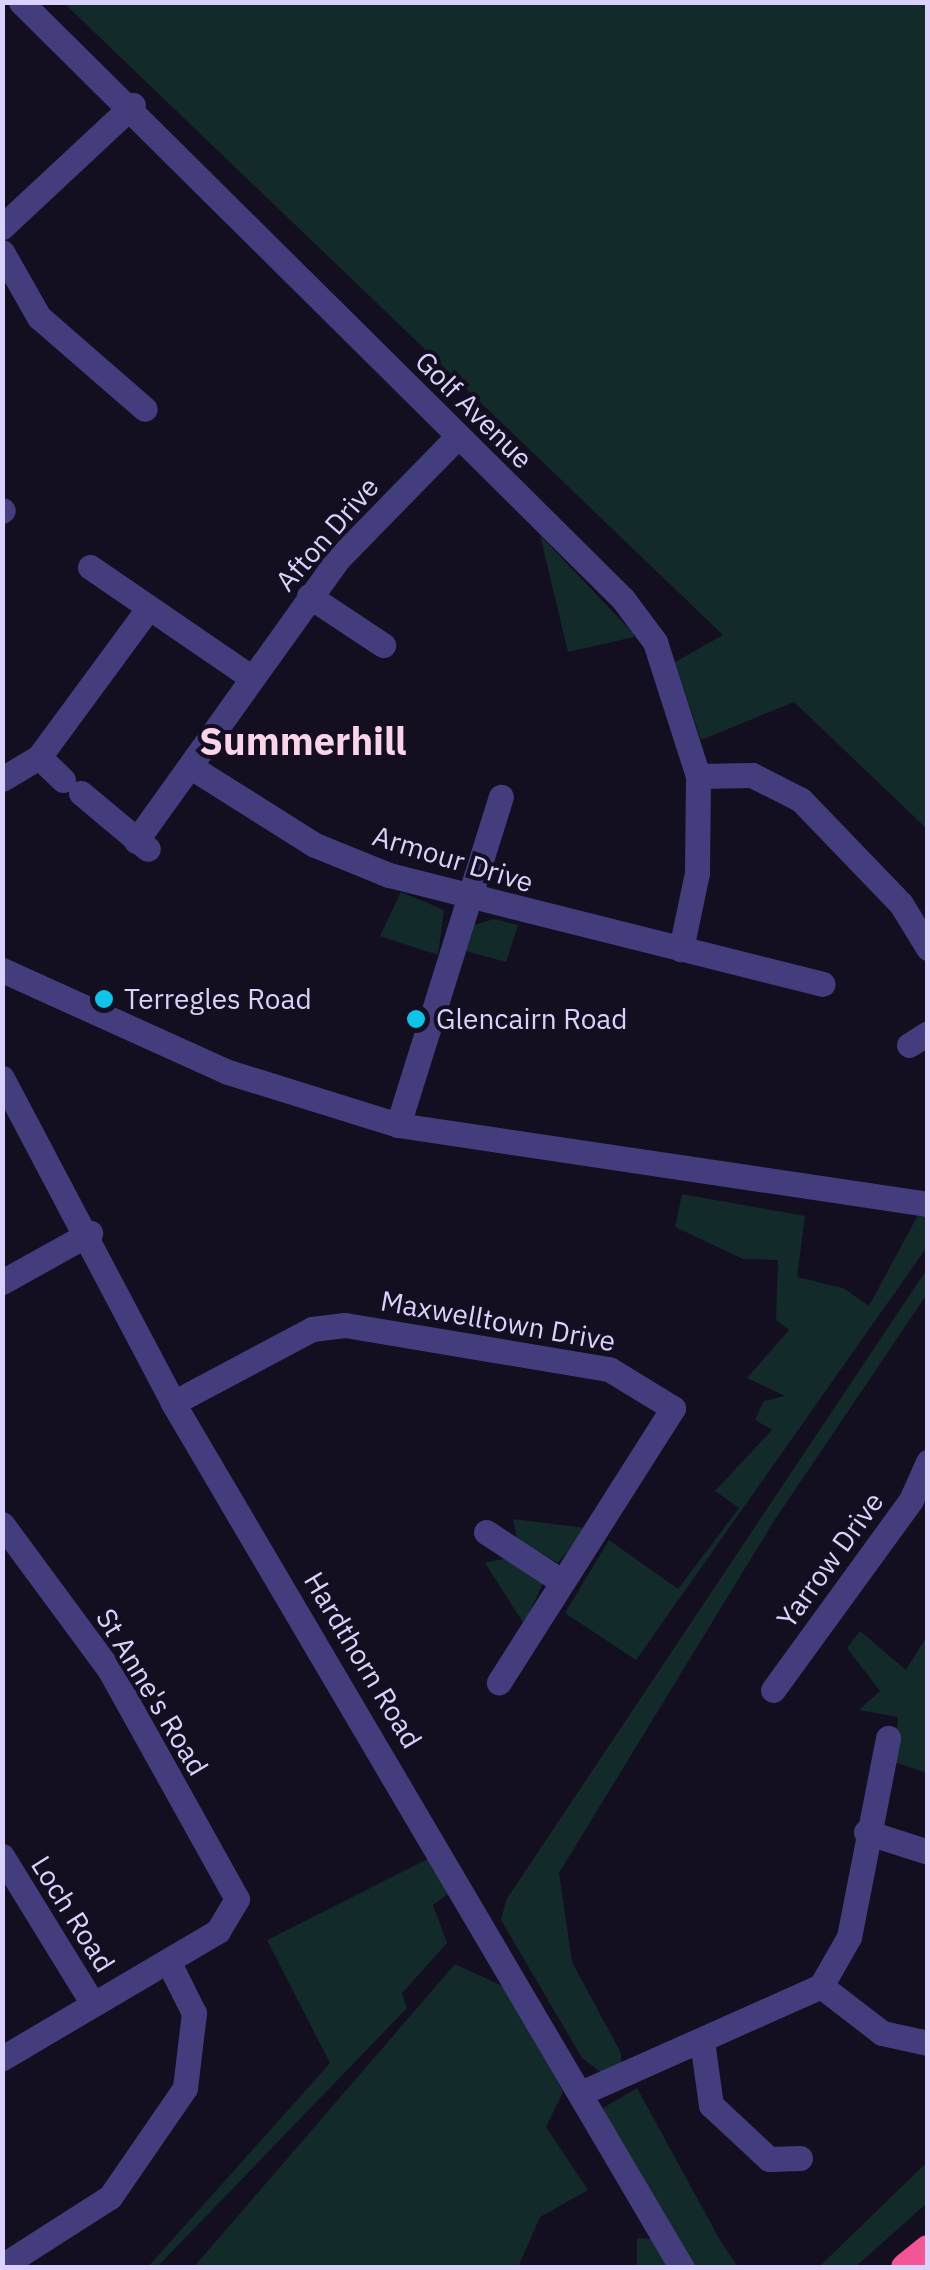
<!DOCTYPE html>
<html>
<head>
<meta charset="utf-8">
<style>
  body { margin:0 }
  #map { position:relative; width:930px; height:2270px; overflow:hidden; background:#130f21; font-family:"IBM Plex Sans",sans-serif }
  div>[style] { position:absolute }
  .green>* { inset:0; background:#122a2a }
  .minor>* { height:25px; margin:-12.5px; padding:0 12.5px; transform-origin:12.5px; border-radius:12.5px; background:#443d7d }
  .highway>* { height:30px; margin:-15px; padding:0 15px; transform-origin:15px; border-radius:15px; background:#f35695 }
  .dots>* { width:28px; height:28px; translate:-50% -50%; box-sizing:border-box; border:5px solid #130f21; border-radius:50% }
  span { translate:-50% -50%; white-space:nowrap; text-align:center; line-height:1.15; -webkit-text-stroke:8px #130f21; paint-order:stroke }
  .street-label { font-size:28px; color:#dad2fc }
  .poi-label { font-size:28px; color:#dad2fc }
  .left { translate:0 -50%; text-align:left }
  .district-label { font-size:38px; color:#fcd4ea; font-weight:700 }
  .frame { position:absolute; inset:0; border:5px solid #dad2fc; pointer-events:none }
</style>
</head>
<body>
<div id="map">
  <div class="green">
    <i style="clip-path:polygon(64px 3px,927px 3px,927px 829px,794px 702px,701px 740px,675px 662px,723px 635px)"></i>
    <i style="clip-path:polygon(540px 535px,634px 634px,634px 637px,568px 652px)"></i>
    <i style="clip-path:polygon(401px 892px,444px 910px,438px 955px,380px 936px)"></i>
    <i style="clip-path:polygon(494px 919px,518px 925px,506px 962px,466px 951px,474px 925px)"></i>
    <i style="clip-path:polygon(682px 1194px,805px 1216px,797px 1277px,843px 1288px,869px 1306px,919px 1213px,927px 1215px,927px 1247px,636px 1660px,565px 1613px,609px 1540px,678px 1589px,739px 1508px,715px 1491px,772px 1430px,755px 1420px,764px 1401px,785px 1396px,747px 1378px,789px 1330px,776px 1320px,778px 1260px,743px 1259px,675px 1227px)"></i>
    <i style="clip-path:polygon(927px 1269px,927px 1294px,774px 1521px,559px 1873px,572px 1962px,621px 2053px,621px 2069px,603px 2074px,582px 2058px,501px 1920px,506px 1900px)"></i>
    <i style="clip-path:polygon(513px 1519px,586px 1528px,558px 1563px,517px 1539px)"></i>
    <i style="clip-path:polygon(512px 1557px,544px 1581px,524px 1624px,485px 1563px)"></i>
    <i style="clip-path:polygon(860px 1631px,906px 1670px,927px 1636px,927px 1773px,894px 1762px,898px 1717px,859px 1710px,880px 1691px,847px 1648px)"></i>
    <i style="clip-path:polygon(428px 1859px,448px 1894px,433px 1905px,447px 1943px,402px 1993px,407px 2008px,157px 2267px,147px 2268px,330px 2063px,267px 1940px)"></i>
    <i style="clip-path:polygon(455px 1964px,511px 1990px,563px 2092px,546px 2127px,588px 2190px,540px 2217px,518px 2267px,193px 2268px)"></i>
    <i style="clip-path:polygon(637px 2088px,721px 2242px,738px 2267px,694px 2267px,598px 2111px)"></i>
    <i style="clip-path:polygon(927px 2162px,927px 2203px,855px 2267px,819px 2267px)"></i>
    <i style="clip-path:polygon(637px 2238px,653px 2239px,668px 2267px,637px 2267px)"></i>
  </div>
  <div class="minor">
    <i style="left:21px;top:2px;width:848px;rotate:44.76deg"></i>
    <i style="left:623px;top:599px;width:54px;rotate:53.3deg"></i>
    <i style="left:655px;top:642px;width:141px;rotate:72.2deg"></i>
    <i style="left:698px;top:776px;width:97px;rotate:90.6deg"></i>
    <i style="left:697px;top:873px;width:78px;rotate:101.9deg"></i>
    <i style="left:2px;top:227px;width:179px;rotate:-43deg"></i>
    <i style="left:2px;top:252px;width:75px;rotate:60.4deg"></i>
    <i style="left:39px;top:317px;width:140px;rotate:41deg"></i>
    <i style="left:2px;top:511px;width:1px;rotate:-45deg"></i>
    <i style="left:90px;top:567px;width:196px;rotate:34.4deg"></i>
    <i style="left:309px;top:596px;width:89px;rotate:33.5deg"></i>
    <i style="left:191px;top:767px;width:146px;rotate:32.2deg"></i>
    <i style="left:315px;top:845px;width:80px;rotate:22.1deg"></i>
    <i style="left:389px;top:875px;width:447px;rotate:14.1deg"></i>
    <i style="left:698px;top:776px;width:54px;rotate:-1.1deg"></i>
    <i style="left:752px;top:775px;width:55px;rotate:27deg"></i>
    <i style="left:801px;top:800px;width:144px;rotate:46.1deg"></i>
    <i style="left:901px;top:904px;width:52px;rotate:58.5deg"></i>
    <i style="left:2px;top:779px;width:43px;rotate:-30.7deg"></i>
    <i style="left:63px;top:780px;width:33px;rotate:-136deg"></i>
    <i style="left:39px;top:757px;width:182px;rotate:-53.7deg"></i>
    <i style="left:81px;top:793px;width:87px;rotate:39.9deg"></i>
    <i style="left:136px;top:841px;width:347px;rotate:-54.4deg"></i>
    <i style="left:338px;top:559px;width:172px;rotate:-45.7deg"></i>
    <i style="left:2px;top:970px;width:248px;rotate:24.3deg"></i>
    <i style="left:228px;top:1072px;width:178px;rotate:17.3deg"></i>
    <i style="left:398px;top:1125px;width:536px;rotate:8.48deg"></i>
    <i style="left:909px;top:1045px;width:22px;rotate:-32deg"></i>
    <i style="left:2px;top:1078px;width:367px;rotate:62.2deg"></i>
    <i style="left:173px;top:1403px;width:1004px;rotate:59.53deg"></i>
    <i style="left:398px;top:1125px;width:344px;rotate:-72.6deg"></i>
    <i style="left:2px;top:1282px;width:101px;rotate:-29.1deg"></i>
    <i style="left:173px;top:1403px;width:157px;rotate:-28deg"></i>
    <i style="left:312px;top:1329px;width:33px;rotate:-7deg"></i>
    <i style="left:345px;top:1325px;width:268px;rotate:9.5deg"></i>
    <i style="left:609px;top:1369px;width:75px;rotate:31.4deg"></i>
    <i style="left:673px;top:1408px;width:325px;rotate:122.4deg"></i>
    <i style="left:2px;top:1524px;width:180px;rotate:53.6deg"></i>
    <i style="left:109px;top:1669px;width:263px;rotate:60.9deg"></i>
    <i style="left:237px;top:1899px;width:37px;rotate:121deg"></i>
    <i style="left:218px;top:1931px;width:251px;rotate:149.5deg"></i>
    <i style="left:486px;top:1532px;width:90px;rotate:33.2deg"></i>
    <i style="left:773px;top:1690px;width:235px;rotate:-54deg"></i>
    <i style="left:911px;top:1500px;width:42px;rotate:-65.9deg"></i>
    <i style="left:866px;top:1832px;width:65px;rotate:17.9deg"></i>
    <i style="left:2px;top:1856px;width:174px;rotate:58.4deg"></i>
    <i style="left:821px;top:1986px;width:77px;rotate:37.6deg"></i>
    <i style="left:882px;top:2033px;width:47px;rotate:12.3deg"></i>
    <i style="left:702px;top:2041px;width:65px;rotate:82deg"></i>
    <i style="left:711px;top:2105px;width:79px;rotate:43deg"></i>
    <i style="left:769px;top:2159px;width:31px;rotate:-2deg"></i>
    <i style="left:581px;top:2093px;width:263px;rotate:-24deg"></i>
    <i style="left:821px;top:1986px;width:56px;rotate:-60.3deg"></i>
    <i style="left:849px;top:1937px;width:203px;rotate:-78.9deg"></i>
    <i style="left:2px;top:2266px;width:128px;rotate:-32.6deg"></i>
    <i style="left:110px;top:2197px;width:132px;rotate:-55.5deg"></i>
    <i style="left:185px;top:2088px;width:76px;rotate:-83.2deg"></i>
    <i style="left:194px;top:2013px;width:56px;rotate:-116.6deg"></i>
  </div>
  <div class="highway">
    <i style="left:906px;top:2268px;width:28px;rotate:-39deg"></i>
  </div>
  <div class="dots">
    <i style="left:104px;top:999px;background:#11c3e9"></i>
    <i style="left:416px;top:1019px;background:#11c3e9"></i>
  </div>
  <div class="street-label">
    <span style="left:474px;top:410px;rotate:45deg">Golf Avenue</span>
    <span style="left:327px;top:534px;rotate:-49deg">Afton Drive</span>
    <span style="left:453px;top:859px;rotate:17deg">Armour Drive</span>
    <span style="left:498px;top:1321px;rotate:10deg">Maxwelltown Drive</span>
    <span style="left:830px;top:1560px;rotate:-54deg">Yarrow Drive</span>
    <span style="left:363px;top:1660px;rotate:59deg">Hardthorn Road</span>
    <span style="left:152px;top:1692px;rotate:59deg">St Anne's Road</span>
    <span style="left:73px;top:1914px;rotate:58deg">Loch Road</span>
  </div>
  <div class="poi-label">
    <span class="left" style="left:124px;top:999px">Terregles Road</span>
    <span class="left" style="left:436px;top:1019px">Glencairn Road</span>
  </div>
  <div class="district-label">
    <span style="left:303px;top:741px">Summerhill</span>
  </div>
  <div class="frame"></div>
</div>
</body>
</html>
